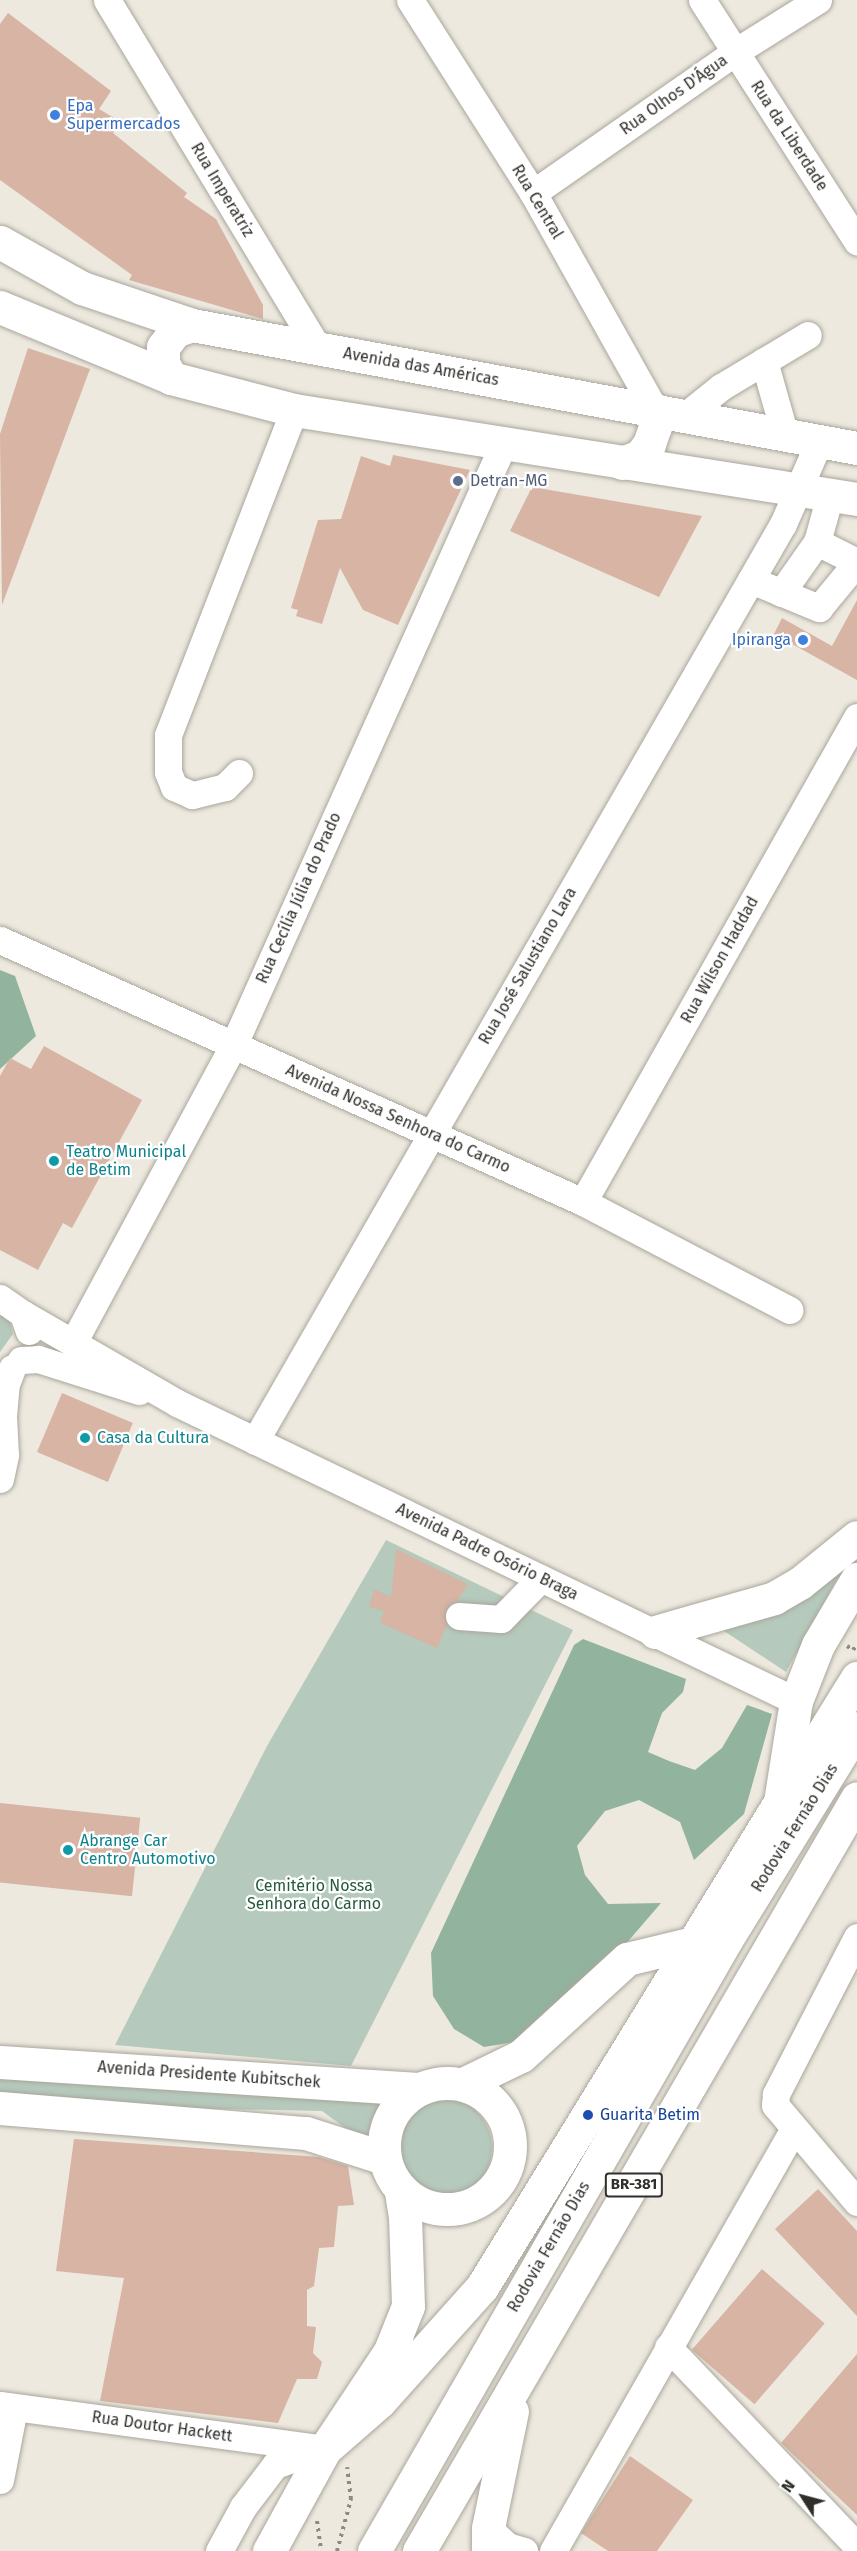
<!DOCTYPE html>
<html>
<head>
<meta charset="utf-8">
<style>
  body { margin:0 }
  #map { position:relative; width:857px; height:2551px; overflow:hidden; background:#ede9df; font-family:"Fira Sans",sans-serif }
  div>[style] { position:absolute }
  .green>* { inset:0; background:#b5cabc }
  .round { border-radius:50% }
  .forest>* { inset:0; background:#92b39d }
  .building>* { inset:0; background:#d7b4a3; transform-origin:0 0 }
  .path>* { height:4px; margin-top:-2px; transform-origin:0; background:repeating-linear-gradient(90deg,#8d8a83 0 3px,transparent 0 7.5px) }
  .roads { filter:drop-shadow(0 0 2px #aaa69c) drop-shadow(0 0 2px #aaa69c) }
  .minor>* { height:27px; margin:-13.5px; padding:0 13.5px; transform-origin:13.5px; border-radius:13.5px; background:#fff }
  .major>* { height:33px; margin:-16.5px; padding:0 16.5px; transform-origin:16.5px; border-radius:16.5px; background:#fff }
  .major>.ring { margin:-16.5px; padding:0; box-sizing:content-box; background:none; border:33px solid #fff; border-radius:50% }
  .highway>* { height:33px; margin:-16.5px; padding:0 16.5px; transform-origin:16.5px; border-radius:16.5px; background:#fff }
  .dots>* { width:16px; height:16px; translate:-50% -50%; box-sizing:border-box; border:3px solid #fff; border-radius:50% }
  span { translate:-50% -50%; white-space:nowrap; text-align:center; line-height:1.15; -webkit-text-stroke:4.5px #fff; paint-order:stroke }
  .shield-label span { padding:2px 4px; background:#fff; border:2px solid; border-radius:4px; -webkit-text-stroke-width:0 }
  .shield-label { font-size:15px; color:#312f2b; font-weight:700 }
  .street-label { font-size:16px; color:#312f2b }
  .shop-label { font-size:16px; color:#366cbe }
  .left { translate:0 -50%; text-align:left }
  .right { translate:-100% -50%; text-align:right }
  .service-label { font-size:16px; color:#4e5e75 }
  .culture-label { font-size:16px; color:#0d838f }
  .park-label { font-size:16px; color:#24593b }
  .transit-label { font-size:16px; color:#164399 }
  .north { position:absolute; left:773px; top:2467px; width:60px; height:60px; -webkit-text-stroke:4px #fff; paint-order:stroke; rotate:306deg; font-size:16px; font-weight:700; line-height:24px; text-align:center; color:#312f2b }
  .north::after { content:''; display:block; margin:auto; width:21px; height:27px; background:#312f2b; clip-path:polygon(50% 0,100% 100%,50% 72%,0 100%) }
</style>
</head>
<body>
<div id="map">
  <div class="green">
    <i style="clip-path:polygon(0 1311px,9px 1319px,13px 1334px,0 1352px)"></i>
    <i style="clip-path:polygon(386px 1540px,573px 1630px,351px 2066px,115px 2045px,267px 1746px)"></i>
    <i style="clip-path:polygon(847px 1561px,786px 1672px,718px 1627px)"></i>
    <i style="clip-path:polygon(0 2056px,389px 2091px,373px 2116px,366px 2143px,322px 2111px,175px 2108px,0 2096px)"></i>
    <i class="round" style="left:390px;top:2097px;width:102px;height:102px"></i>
  </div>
  <div class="forest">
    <i style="clip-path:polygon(0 970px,15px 976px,36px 1036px,0 1069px)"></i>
    <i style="clip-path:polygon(583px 1639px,686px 1679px,683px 1692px,662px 1713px,648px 1752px,669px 1761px,695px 1770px,722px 1748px,747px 1705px,772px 1714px,744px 1814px,694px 1860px,680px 1822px,639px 1800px,605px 1811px,577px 1846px,585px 1875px,608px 1904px,661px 1903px,618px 1953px,514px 2042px,484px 2047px,454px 2029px,433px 1996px,431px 1953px,574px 1645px)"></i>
  </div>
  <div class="building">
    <i style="clip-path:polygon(8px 13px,111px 91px,99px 109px,121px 122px,113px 133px,187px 193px,184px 197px,216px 219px,263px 305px,263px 319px,129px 280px,132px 275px,0 180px,0 24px)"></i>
    <i style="clip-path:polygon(28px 348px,90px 369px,2px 605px,0 434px)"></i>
    <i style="clip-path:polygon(393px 455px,470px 470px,398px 625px,363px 610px,340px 568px,322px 624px,296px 616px,298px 610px,291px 608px,318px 520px,341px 519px,361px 456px,390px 466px)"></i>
    <i style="clip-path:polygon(532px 487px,702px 516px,659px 597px,510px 531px)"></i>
    <i style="clip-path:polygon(857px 600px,857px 680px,774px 634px,782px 618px,832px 646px)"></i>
    <i style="clip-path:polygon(44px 1046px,142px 1100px,72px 1228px,63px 1223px,38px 1270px,0 1250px,0 1076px,10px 1058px,31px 1069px)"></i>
    <i style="left:62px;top:1393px;width:77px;height:64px;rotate:23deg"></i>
    <i style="clip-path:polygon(396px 1549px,468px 1584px,457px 1601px,446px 1608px,447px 1625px,437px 1648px,380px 1623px,384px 1611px,369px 1607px,374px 1589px,391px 1597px)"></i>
    <i style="left:0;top:1803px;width:141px;height:79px;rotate:6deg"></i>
    <i style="clip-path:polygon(74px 2139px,319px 2157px,348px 2166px,354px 2205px,338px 2206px,334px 2247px,319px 2248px,314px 2286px,307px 2290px,307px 2326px,316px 2327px,313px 2353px,322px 2362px,317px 2379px,297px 2379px,278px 2423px,100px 2401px,124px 2278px,56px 2271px)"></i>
    <i style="clip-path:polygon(818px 2189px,857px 2231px,857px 2316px,775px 2229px)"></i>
    <i style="left:762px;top:2269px;width:83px;height:107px;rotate:41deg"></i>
    <i style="clip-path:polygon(857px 2354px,857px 2515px,781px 2443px)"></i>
    <i style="clip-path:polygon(630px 2456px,693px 2500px,657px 2551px,608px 2551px,581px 2533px)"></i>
  </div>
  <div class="path">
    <i style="left:847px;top:1646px;width:7px;rotate:34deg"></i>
    <i style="left:853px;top:1650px;width:7px;rotate:-56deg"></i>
    <i style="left:317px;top:2521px;width:30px;rotate:82deg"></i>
    <i style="left:337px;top:2551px;width:54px;rotate:-74.9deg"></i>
    <i style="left:351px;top:2499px;width:32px;rotate:-97deg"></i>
  </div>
  <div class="roads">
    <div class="minor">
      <i style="left:107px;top:0;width:408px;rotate:58.8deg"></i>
      <i style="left:410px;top:0;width:229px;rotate:57.5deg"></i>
      <i style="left:533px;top:193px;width:248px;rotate:60.7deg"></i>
      <i style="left:702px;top:0;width:287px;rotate:57.3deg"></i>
      <i style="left:533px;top:193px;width:246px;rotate:-34.9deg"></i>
      <i style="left:735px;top:52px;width:98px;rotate:-32.1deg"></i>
      <i style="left:764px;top:361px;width:77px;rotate:74.2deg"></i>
      <i style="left:686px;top:415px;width:45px;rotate:-38.7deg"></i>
      <i style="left:721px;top:387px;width:101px;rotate:-30.9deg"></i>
      <i style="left:751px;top:580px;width:74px;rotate:22.4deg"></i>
      <i style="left:819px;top:608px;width:60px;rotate:-50.4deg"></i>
      <i style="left:857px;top:562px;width:45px;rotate:-153.4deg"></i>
      <i style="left:817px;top:542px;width:49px;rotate:-74.5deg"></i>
      <i style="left:781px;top:593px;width:62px;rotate:-54.8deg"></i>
      <i style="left:239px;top:773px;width:20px;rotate:135deg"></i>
      <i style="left:225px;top:787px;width:34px;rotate:166deg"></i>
      <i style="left:192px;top:795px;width:20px;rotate:-156deg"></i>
      <i style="left:174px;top:787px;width:16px;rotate:-112deg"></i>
      <i style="left:168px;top:772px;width:37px;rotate:-90deg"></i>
      <i style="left:168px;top:735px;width:349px;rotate:-68.8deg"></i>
      <i style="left:0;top:940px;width:639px;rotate:24.2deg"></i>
      <i style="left:583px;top:1202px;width:233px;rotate:27.6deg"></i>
      <i style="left:583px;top:1202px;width:557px;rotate:-60.54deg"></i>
      <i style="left:0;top:1298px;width:28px;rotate:35deg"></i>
      <i style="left:23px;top:1314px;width:18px;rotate:71deg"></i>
      <i style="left:23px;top:1314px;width:178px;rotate:30deg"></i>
      <i style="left:177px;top:1403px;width:687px;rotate:25.71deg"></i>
      <i style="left:74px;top:1341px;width:337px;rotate:-61.7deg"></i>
      <i style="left:234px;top:1044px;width:657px;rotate:-65.82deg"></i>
      <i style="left:21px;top:1360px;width:17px;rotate:-3deg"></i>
      <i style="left:38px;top:1359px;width:106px;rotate:17.6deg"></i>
      <i style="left:255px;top:1441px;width:1058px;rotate:-60.07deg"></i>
      <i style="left:783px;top:524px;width:90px;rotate:-66.3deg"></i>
      <i style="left:0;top:1479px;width:25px;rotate:-78deg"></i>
      <i style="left:5px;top:1455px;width:39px;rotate:-93deg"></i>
      <i style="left:3px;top:1416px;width:32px;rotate:-85deg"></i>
      <i style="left:6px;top:1384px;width:17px;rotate:-69deg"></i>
      <i style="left:459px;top:1616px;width:42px;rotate:4.1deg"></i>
      <i style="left:501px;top:1619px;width:57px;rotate:-45.7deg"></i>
      <i style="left:857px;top:1937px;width:177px;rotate:117.3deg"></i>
      <i style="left:776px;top:2094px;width:11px;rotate:95deg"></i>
      <i style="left:775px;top:2105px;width:127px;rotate:49.8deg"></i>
      <i style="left:668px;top:2347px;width:274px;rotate:46.5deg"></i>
      <i style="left:0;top:2405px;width:328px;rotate:7.7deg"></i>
      <i style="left:0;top:2480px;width:73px;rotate:-79deg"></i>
      <i style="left:488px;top:2528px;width:26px;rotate:43deg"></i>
      <i style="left:507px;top:2546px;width:18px;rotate:16deg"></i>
      <i style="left:219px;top:2551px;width:50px;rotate:-61.4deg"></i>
      <i style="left:243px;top:2507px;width:53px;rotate:-52.7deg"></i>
      <i style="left:275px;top:2465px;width:42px;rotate:-19.3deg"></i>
      <i style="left:553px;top:2551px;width:484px;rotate:-60.3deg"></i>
    </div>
    <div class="major">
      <i style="left:0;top:242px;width:94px;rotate:29.3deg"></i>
      <i style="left:82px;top:288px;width:116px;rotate:18.6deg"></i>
      <i style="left:192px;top:325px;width:676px;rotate:10.48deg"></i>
      <i style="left:0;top:307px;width:185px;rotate:22.5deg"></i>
      <i style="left:171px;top:378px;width:127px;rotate:14.6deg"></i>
      <i style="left:294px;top:410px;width:570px;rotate:8.98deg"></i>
      <i style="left:171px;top:378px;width:17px;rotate:-118deg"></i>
      <i style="left:163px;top:363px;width:16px;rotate:-90deg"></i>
      <i style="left:163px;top:347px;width:20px;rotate:-53deg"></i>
      <i style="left:175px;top:331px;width:18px;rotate:-19deg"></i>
      <i style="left:622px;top:463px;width:19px;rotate:-21deg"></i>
      <i style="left:640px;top:456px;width:15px;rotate:-53deg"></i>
      <i style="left:649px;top:444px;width:18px;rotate:-71deg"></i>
      <i style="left:655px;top:427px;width:18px;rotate:-93deg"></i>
      <i style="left:655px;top:1632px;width:124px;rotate:-15.9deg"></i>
      <i style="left:774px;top:1598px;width:30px;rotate:-30deg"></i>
      <i style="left:800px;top:1583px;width:73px;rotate:-38.9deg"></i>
      <i style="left:0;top:2062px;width:419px;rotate:3.7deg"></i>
      <i class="ring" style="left:384px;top:2083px;width:93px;height:93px"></i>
      <i style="left:463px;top:2084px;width:64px;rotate:-25.8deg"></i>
      <i style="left:521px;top:2056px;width:144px;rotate:-42.5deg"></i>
      <i style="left:627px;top:1959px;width:68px;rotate:-13.6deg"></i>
      <i style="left:0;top:2108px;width:307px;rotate:4.7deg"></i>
      <i style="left:306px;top:2133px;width:82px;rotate:17.8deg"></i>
      <i style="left:325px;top:2449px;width:73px;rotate:-41.1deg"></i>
      <i style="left:380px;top:2401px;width:153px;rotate:-48.2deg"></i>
      <i style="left:482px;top:2287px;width:569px;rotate:-58.43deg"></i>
      <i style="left:780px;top:1802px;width:102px;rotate:-81deg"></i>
      <i style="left:796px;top:1701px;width:60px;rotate:-68.6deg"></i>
      <i style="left:818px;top:1645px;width:77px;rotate:-59.4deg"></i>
      <i style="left:269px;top:2551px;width:116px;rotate:-61.2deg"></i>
      <i style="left:325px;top:2449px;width:118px;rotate:-56.4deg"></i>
      <i style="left:390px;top:2351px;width:48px;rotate:-68.2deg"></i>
      <i style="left:408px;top:2306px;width:89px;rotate:-91.9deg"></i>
      <i style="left:405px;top:2217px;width:26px;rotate:-99deg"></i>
    </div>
    <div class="highway">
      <i style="left:780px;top:1802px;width:146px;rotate:-58.2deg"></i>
      <i style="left:374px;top:2551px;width:705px;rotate:-60.05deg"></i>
      <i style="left:726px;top:1940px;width:249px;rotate:-58.3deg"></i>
      <i style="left:419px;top:2551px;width:871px;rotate:-59.81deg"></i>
      <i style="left:488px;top:2551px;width:23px;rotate:-90deg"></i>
      <i style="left:488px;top:2528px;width:119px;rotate:-78.4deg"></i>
    </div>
  </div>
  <div class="dots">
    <i style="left:55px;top:115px;background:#3f7fe0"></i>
    <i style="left:458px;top:481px;background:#5c6f8a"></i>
    <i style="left:803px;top:640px;background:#3f7fe0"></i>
    <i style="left:54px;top:1161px;background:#0f9aa8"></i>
    <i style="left:85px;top:1438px;background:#0f9aa8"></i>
    <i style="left:68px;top:1850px;background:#0f9aa8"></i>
    <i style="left:588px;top:2115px;background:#1a4fb4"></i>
  </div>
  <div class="shield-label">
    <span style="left:634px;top:2185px">BR-381</span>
  </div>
  <div class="street-label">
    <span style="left:674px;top:95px;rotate:-35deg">Rua Olhos D'Água</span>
    <span style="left:789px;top:136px;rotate:57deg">Rua da Liberdade</span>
    <span style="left:222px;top:190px;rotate:59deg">Rua Imperatriz</span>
    <span style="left:537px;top:202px;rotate:59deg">Rua Central</span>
    <span style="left:421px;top:367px;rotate:10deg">Avenida das Américas</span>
    <span style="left:299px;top:898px;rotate:-66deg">Rua Cecília Júlia do Prado</span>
    <span style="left:720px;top:960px;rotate:-61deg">Rua Wilson Haddad</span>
    <span style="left:528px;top:966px;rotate:-60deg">Rua José Salustiano Lara</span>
    <span style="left:398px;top:1119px;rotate:24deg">Avenida Nossa Senhora do Carmo</span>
    <span style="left:487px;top:1552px;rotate:26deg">Avenida Padre Osório Braga</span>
    <span style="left:795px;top:1828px;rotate:-58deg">Rodovia Fernão Dias</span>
    <span style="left:209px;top:2075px;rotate:4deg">Avenida Presidente Kubitschek</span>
    <span style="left:549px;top:2247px;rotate:-60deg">Rodovia Fernão Dias</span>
    <span style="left:162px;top:2427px;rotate:8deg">Rua Doutor Hackett</span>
  </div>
  <div class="shop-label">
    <span class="left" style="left:67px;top:115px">Epa<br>Supermercados</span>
    <span class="right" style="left:791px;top:640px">Ipiranga</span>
  </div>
  <div class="service-label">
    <span class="left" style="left:470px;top:481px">Detran-MG</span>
  </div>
  <div class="culture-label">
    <span class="left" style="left:66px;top:1161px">Teatro Municipal<br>de Betim</span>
    <span class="left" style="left:97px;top:1438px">Casa da Cultura</span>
    <span class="left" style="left:80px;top:1850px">Abrange Car<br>Centro Automotivo</span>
  </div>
  <div class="park-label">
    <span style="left:314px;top:1895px">Cemitério Nossa<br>Senhora do Carmo</span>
  </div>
  <div class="transit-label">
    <span class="left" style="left:600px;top:2115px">Guarita Betim</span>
  </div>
  <div class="north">N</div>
</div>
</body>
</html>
